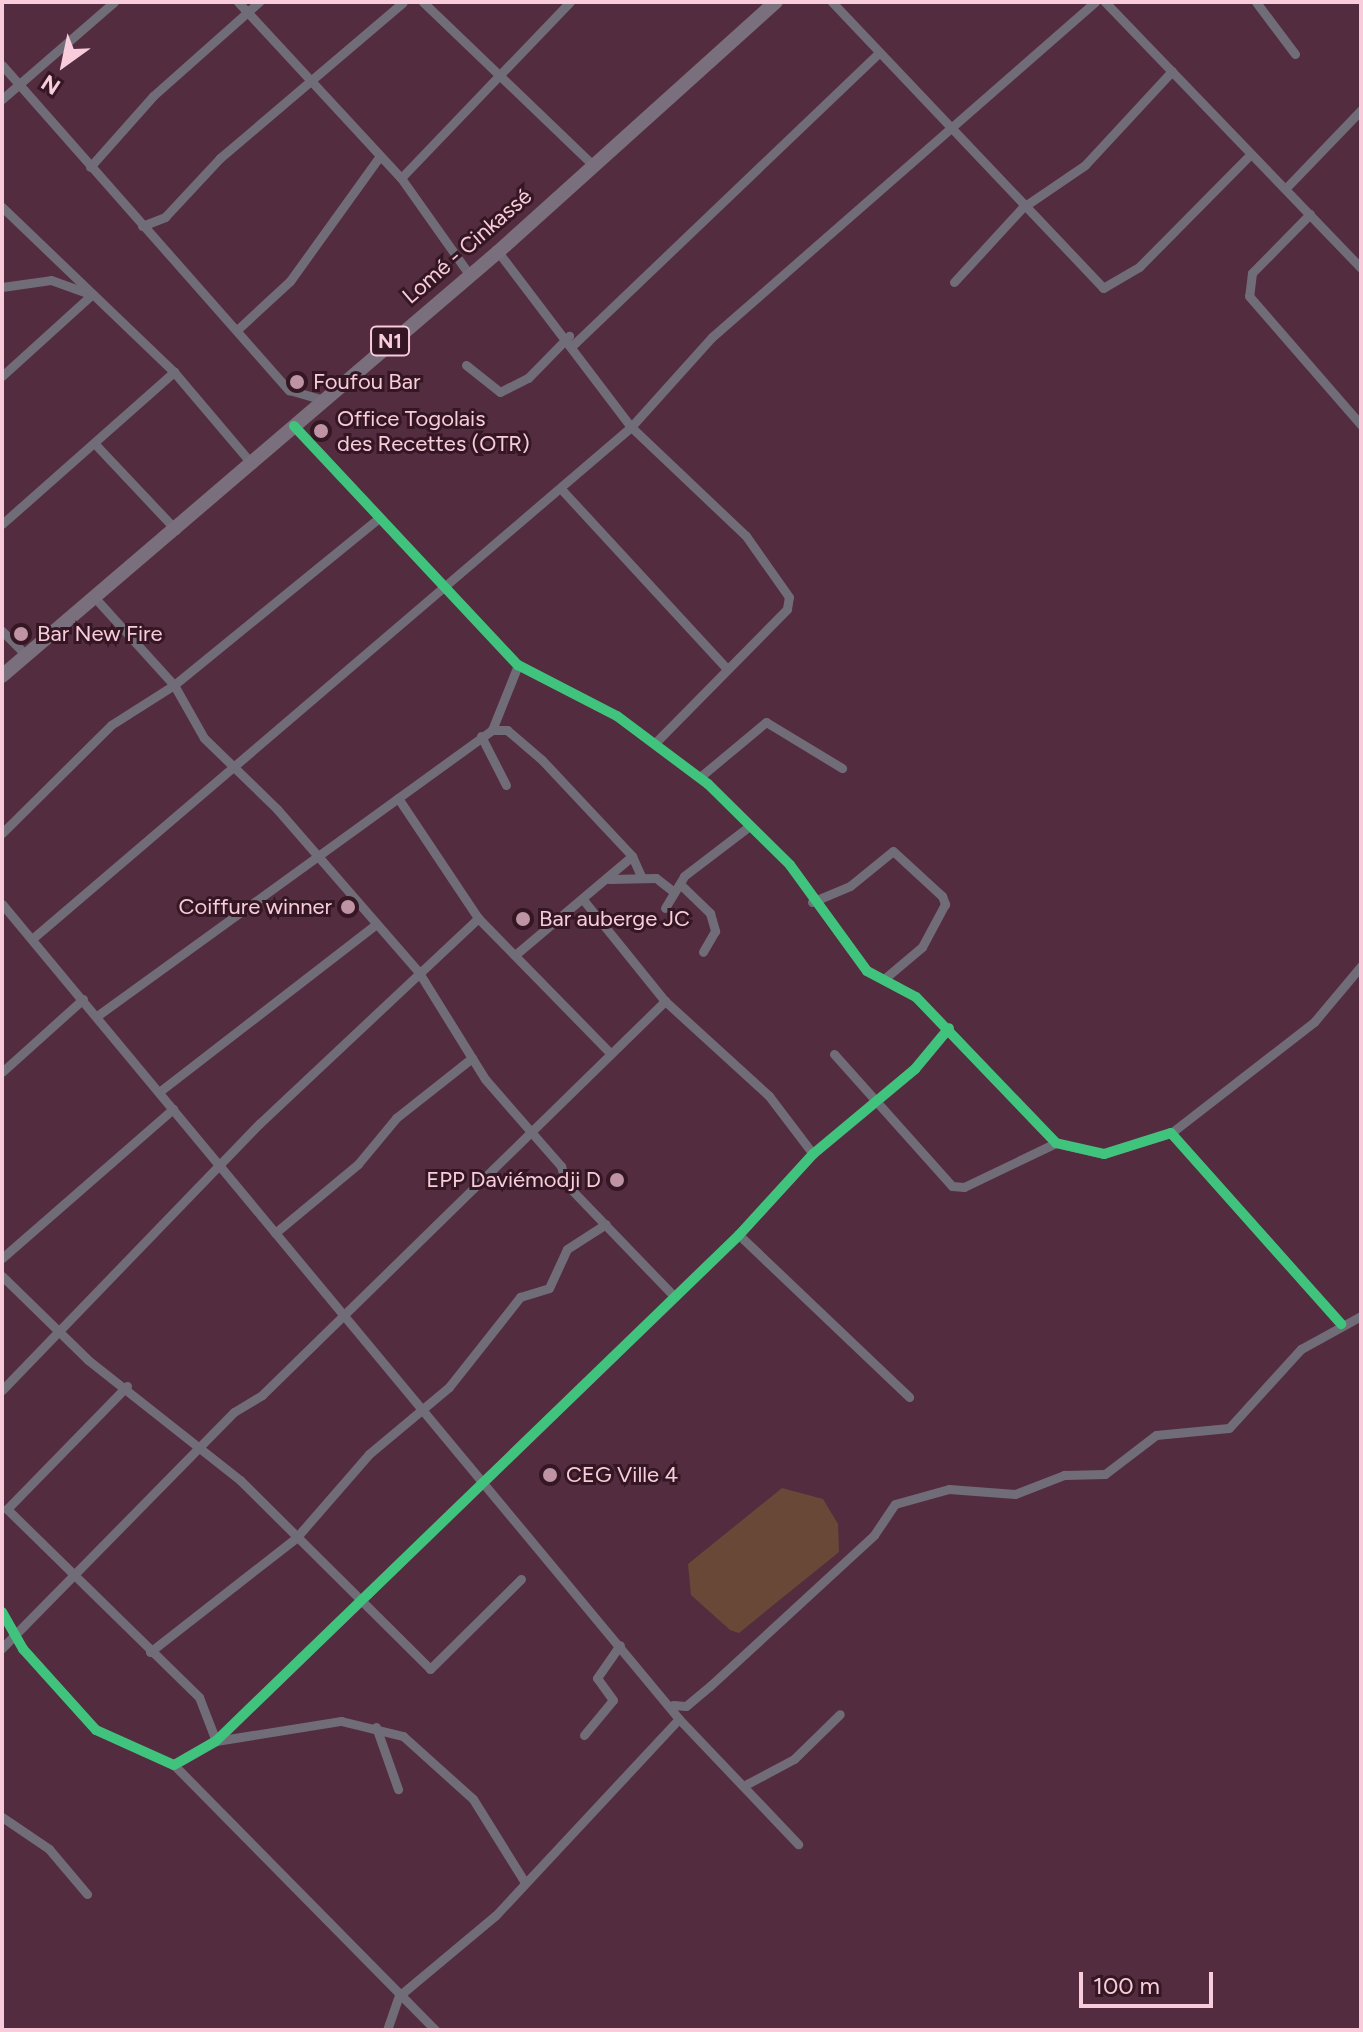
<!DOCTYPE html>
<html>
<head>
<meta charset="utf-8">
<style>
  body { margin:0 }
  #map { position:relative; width:1363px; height:2032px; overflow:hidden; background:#532c3f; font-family:Figtree,sans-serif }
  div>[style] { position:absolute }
  .green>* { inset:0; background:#6a4837 }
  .minor>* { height:9px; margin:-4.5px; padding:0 4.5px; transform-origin:4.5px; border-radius:4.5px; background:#716d78 }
  .trunk>* { height:14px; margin:-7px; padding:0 7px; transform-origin:7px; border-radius:7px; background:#7a6f7c }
  .cycleway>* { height:10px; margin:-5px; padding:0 5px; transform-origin:5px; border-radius:5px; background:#40c37c }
  .dots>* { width:22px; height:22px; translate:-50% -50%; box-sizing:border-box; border:4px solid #351623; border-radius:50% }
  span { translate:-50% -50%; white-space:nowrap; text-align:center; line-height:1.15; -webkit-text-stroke:6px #351623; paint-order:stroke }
  .shield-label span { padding:2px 6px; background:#351623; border:2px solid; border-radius:6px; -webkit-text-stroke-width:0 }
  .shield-label { font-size:20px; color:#f8ccdb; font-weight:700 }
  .street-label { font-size:22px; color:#f8ccdb }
  .poi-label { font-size:22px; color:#f8ccdb }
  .left { translate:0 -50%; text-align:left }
  .right { translate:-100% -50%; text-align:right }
  .frame { position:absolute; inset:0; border:4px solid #f8ccdb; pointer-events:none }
  .north { position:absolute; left:24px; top:24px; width:80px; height:80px; -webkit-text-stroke:6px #351623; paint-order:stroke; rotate:213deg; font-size:22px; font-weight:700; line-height:32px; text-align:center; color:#f8ccdb }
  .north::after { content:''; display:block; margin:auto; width:28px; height:36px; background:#f8ccdb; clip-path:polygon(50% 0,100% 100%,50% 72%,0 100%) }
  .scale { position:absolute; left:1079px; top:1972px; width:134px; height:36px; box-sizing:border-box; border:4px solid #f8ccdb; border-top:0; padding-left:10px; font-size:24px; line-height:28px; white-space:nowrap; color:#f8ccdb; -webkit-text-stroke:6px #351623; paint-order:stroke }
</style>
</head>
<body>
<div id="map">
  <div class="green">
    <i style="clip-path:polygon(782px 1488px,823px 1499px,838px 1524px,839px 1552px,739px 1633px,730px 1630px,691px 1595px,688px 1564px)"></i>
  </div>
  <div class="minor">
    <i style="left:238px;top:2px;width:240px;rotate:47.2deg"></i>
    <i style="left:401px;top:178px;width:118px;rotate:54.7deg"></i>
    <i style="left:423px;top:2px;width:234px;rotate:43.8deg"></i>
    <i style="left:832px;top:2px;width:394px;rotate:46.5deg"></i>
    <i style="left:1103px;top:288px;width:42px;rotate:-30.3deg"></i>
    <i style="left:1139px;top:267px;width:156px;rotate:-45.3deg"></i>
    <i style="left:1105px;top:2px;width:369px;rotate:46.1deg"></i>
    <i style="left:1256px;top:2px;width:65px;rotate:53.1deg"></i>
    <i style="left:2px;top:65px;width:434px;rotate:48.6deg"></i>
    <i style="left:289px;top:390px;width:35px;rotate:16deg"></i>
    <i style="left:2px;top:99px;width:148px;rotate:-40.9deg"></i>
    <i style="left:90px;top:167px;width:95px;rotate:-48.4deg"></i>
    <i style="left:153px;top:96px;width:142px;rotate:-41.6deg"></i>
    <i style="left:401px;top:178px;width:244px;rotate:-46.2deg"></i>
    <i style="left:1286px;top:188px;width:108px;rotate:-46.1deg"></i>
    <i style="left:2px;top:207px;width:238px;rotate:43.8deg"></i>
    <i style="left:174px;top:372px;width:121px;rotate:49.7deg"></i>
    <i style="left:1310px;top:214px;width:83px;rotate:134.5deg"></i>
    <i style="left:1252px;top:273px;width:23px;rotate:97deg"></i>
    <i style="left:1249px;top:296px;width:171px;rotate:49deg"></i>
    <i style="left:142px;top:226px;width:25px;rotate:-21deg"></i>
    <i style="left:165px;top:217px;width:81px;rotate:-47deg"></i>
    <i style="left:220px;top:158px;width:240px;rotate:-40.4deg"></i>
    <i style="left:954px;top:282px;width:100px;rotate:-47.4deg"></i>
    <i style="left:1022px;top:208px;width:76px;rotate:-34.3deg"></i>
    <i style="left:1085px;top:165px;width:128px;rotate:-47.2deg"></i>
    <i style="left:2px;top:287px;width:49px;rotate:-8.1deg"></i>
    <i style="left:51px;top:280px;width:45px;rotate:19.7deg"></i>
    <i style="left:237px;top:330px;width:72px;rotate:-42.8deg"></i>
    <i style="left:290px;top:281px;width:153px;rotate:-54.3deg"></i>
    <i style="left:573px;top:345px;width:421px;rotate:-43.7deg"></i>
    <i style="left:466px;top:365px;width:43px;rotate:38.5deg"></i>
    <i style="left:500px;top:392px;width:31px;rotate:-27deg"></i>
    <i style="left:528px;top:378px;width:59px;rotate:-45.7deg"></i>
    <i style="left:2px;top:376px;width:118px;rotate:-42.2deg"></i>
    <i style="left:294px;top:426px;width:328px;rotate:46.9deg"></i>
    <i style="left:518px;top:665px;width:111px;rotate:27.3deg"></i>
    <i style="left:617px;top:716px;width:114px;rotate:36.8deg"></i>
    <i style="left:708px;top:784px;width:115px;rotate:44.6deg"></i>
    <i style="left:790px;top:865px;width:131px;rotate:54deg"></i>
    <i style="left:867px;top:971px;width:55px;rotate:28deg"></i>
    <i style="left:916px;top:997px;width:202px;rotate:46.2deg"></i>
    <i style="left:1056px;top:1143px;width:49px;rotate:12.9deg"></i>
    <i style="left:1104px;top:1154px;width:70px;rotate:-17.4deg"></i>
    <i style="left:1171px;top:1133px;width:256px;rotate:48.3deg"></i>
    <i style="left:95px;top:444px;width:118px;rotate:46.7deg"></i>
    <i style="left:562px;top:490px;width:243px;rotate:47.3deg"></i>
    <i style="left:2px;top:524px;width:230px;rotate:-41.5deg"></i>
    <i style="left:96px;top:599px;width:116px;rotate:47.8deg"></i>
    <i style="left:174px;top:685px;width:61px;rotate:60.5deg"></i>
    <i style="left:204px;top:738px;width:102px;rotate:44.2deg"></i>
    <i style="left:277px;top:809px;width:215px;rotate:49deg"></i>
    <i style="left:418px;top:971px;width:127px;rotate:58.2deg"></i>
    <i style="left:485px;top:1079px;width:116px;rotate:48.9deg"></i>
    <i style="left:561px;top:1166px;width:19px;rotate:74deg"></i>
    <i style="left:566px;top:1184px;width:154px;rotate:46.1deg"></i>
    <i style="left:2px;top:631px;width:34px;rotate:45deg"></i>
    <i style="left:492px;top:730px;width:15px"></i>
    <i style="left:507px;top:730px;width:46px;rotate:40.6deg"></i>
    <i style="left:542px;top:760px;width:132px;rotate:46.8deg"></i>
    <i style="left:632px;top:856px;width:24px;rotate:66deg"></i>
    <i style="left:481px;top:736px;width:55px;rotate:63deg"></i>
    <i style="left:657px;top:741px;width:185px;rotate:-45.4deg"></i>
    <i style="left:787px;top:609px;width:12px;rotate:-81deg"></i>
    <i style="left:789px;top:597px;width:75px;rotate:-125.2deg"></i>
    <i style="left:746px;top:536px;width:158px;rotate:-136.5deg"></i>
    <i style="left:631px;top:427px;width:121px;rotate:-48deg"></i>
    <i style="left:712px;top:337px;width:509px;rotate:-41.18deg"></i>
    <i style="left:700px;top:777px;width:86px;rotate:-39.8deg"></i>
    <i style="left:766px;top:722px;width:89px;rotate:31.2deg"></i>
    <i style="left:398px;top:798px;width:144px;rotate:56.3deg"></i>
    <i style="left:478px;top:918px;width:189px;rotate:45.6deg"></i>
    <i style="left:2px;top:833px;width:153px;rotate:-44.7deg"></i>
    <i style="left:111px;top:725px;width:75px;rotate:-32.4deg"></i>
    <i style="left:174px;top:685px;width:264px;rotate:-39.2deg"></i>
    <i style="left:609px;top:879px;width:47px;rotate:-1.2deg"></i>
    <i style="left:656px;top:878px;width:23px;rotate:38deg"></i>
    <i style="left:680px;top:884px;width:42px;rotate:44deg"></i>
    <i style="left:710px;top:913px;width:19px;rotate:74deg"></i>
    <i style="left:715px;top:931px;width:24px;rotate:120deg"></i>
    <i style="left:585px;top:902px;width:127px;rotate:51.1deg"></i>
    <i style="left:665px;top:1001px;width:141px;rotate:42.4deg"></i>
    <i style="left:769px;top:1096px;width:73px;rotate:52.8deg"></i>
    <i style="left:812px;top:902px;width:41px;rotate:-22.8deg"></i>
    <i style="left:850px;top:886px;width:55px;rotate:-39.1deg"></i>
    <i style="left:893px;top:851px;width:67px;rotate:42.6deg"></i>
    <i style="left:942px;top:896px;width:9px;rotate:69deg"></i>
    <i style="left:945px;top:904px;width:49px;rotate:118.1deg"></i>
    <i style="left:922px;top:947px;width:50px;rotate:139.9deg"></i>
    <i style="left:2px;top:904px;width:1060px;rotate:50.28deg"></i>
    <i style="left:679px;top:1719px;width:173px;rotate:46.4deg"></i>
    <i style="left:665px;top:908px;width:37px;rotate:-59deg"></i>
    <i style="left:684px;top:876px;width:81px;rotate:-37.4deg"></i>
    <i style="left:32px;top:939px;width:788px;rotate:-40.52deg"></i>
    <i style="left:631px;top:427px;width:220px;rotate:-127.2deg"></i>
    <i style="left:515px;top:955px;width:153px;rotate:-40.2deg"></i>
    <i style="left:97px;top:1016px;width:488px;rotate:-35.9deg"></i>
    <i style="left:492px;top:730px;width:70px;rotate:-68.2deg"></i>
    <i style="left:834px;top:1054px;width:177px;rotate:48.2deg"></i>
    <i style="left:952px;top:1186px;width:12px;rotate:5deg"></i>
    <i style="left:964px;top:1187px;width:102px;rotate:-25.6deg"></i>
    <i style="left:2px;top:1072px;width:109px;rotate:-42deg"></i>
    <i style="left:159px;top:1092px;width:272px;rotate:-37.7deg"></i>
    <i style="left:1171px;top:1133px;width:181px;rotate:-37.8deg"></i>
    <i style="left:1314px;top:1022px;width:73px;rotate:-50deg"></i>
    <i style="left:275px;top:1233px;width:108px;rotate:-39.7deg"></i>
    <i style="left:358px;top:1164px;width:60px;rotate:-50.4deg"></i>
    <i style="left:396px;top:1118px;width:97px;rotate:-38.3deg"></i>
    <i style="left:739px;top:1235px;width:235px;rotate:43.6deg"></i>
    <i style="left:2px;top:1258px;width:227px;rotate:-41.1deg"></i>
    <i style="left:2px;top:1276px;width:120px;rotate:44.3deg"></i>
    <i style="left:88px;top:1360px;width:194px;rotate:38.3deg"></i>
    <i style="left:240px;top:1480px;width:268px;rotate:44.8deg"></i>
    <i style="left:430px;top:1669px;width:128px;rotate:-44.7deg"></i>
    <i style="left:127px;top:1386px;width:172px;rotate:134.3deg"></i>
    <i style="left:7px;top:1509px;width:269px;rotate:44.4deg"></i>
    <i style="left:199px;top:1697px;width:47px;rotate:68.9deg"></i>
    <i style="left:2px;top:1390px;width:370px;rotate:-46deg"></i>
    <i style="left:259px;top:1124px;width:301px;rotate:-43.2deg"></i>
    <i style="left:2px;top:1612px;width:43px;rotate:60.4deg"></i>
    <i style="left:23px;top:1649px;width:109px;rotate:48deg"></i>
    <i style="left:96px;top:1730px;width:85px;rotate:24.2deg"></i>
    <i style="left:174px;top:1765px;width:48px;rotate:-29.7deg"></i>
    <i style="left:216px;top:1741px;width:728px;rotate:-44.05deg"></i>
    <i style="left:739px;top:1235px;width:110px;rotate:-47.6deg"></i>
    <i style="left:813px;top:1154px;width:133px;rotate:-39.8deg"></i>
    <i style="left:915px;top:1069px;width:53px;rotate:-50.3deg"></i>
    <i style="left:2px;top:1648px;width:331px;rotate:-45.5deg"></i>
    <i style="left:234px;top:1412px;width:33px;rotate:-31deg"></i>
    <i style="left:262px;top:1395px;width:564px;rotate:-44.35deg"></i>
    <i style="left:150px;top:1652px;width:185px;rotate:-38deg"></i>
    <i style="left:296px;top:1538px;width:111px;rotate:-49deg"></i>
    <i style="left:369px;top:1454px;width:104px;rotate:-39.9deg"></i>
    <i style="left:449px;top:1387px;width:115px;rotate:-51.7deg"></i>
    <i style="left:520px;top:1297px;width:30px;rotate:-17deg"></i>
    <i style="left:549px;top:1288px;width:43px;rotate:-65.2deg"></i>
    <i style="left:567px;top:1249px;width:46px;rotate:-32.7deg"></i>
    <i style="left:673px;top:1705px;width:13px;rotate:4deg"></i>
    <i style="left:686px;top:1706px;width:31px;rotate:-40deg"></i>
    <i style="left:710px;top:1686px;width:223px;rotate:-42.6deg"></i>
    <i style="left:874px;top:1535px;width:37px;rotate:-56deg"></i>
    <i style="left:895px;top:1504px;width:56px;rotate:-15.5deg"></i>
    <i style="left:949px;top:1489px;width:66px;rotate:4.3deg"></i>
    <i style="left:1015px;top:1494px;width:53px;rotate:-21.2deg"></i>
    <i style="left:1064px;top:1475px;width:41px;rotate:-1.4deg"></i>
    <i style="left:1105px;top:1474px;width:64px;rotate:-37.4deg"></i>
    <i style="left:1156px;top:1435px;width:73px;rotate:-5.5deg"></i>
    <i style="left:1229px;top:1428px;width:107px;rotate:-47.7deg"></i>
    <i style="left:1301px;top:1349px;width:68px;rotate:-28.8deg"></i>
    <i style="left:376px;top:1727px;width:66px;rotate:70.5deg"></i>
    <i style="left:584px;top:1735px;width:45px;rotate:-50.4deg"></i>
    <i style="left:613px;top:1700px;width:27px;rotate:-126deg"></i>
    <i style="left:597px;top:1678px;width:40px;rotate:-55.1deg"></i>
    <i style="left:216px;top:1741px;width:127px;rotate:-9.1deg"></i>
    <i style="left:341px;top:1721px;width:64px;rotate:13.6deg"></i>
    <i style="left:403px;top:1736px;width:94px;rotate:42deg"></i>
    <i style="left:473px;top:1799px;width:97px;rotate:58.1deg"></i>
    <i style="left:174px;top:1765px;width:372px;rotate:45.4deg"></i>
    <i style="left:747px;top:1784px;width:53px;rotate:-28deg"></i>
    <i style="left:794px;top:1759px;width:64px;rotate:-44.4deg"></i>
    <i style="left:2px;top:1817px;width:57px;rotate:34.2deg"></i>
    <i style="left:49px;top:1849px;width:59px;rotate:49.8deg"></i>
    <i style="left:387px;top:2030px;width:36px;rotate:-71deg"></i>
    <i style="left:399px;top:1996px;width:126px;rotate:-39.9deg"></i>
    <i style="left:496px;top:1915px;width:268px;rotate:-47deg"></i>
  </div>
  <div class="trunk">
    <i style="left:2px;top:676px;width:653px;rotate:-40.53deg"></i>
    <i style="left:498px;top:252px;width:374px;rotate:-42deg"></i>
  </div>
  <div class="cycleway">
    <i style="left:294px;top:426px;width:328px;rotate:46.9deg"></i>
    <i style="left:518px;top:665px;width:111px;rotate:27.3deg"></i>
    <i style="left:617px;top:716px;width:114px;rotate:36.8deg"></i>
    <i style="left:708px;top:784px;width:115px;rotate:44.6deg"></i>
    <i style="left:790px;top:865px;width:131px;rotate:54deg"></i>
    <i style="left:867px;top:971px;width:55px;rotate:28deg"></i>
    <i style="left:916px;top:997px;width:202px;rotate:46.2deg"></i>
    <i style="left:1056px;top:1143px;width:49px;rotate:12.9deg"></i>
    <i style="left:1104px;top:1154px;width:70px;rotate:-17.4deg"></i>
    <i style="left:1171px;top:1133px;width:256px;rotate:48.3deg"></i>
    <i style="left:2px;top:1612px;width:43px;rotate:60.4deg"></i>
    <i style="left:23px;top:1649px;width:109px;rotate:48deg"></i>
    <i style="left:96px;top:1730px;width:85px;rotate:24.2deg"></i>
    <i style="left:174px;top:1765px;width:48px;rotate:-29.7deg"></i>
    <i style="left:216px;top:1741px;width:728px;rotate:-44.05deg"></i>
    <i style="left:739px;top:1235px;width:110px;rotate:-47.6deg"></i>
    <i style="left:813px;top:1154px;width:133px;rotate:-39.8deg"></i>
    <i style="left:915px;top:1069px;width:53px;rotate:-50.3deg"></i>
  </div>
  <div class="dots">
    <i style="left:297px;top:382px;background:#be94a4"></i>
    <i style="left:321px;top:431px;background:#be94a4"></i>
    <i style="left:21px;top:634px;background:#be94a4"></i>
    <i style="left:348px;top:907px;background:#be94a4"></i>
    <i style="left:523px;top:919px;background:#be94a4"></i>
    <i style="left:617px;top:1180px;background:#be94a4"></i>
    <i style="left:550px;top:1475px;background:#be94a4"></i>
  </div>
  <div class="shield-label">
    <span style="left:390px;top:341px">N1</span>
  </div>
  <div class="street-label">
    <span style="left:467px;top:246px;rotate:-41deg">Lomé - Cinkassé</span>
  </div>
  <div class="poi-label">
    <span class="left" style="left:313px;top:382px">Foufou Bar</span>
    <span class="left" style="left:337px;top:431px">Office Togolais<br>des Recettes (OTR)</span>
    <span class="left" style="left:37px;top:634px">Bar New Fire</span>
    <span class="right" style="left:332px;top:907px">Coiffure winner</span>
    <span class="left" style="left:539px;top:919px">Bar auberge JC</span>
    <span class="right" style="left:601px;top:1180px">EPP Daviémodji D</span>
    <span class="left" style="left:566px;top:1475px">CEG Ville 4</span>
  </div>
  <div class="frame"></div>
  <div class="north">N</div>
  <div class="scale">100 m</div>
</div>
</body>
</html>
